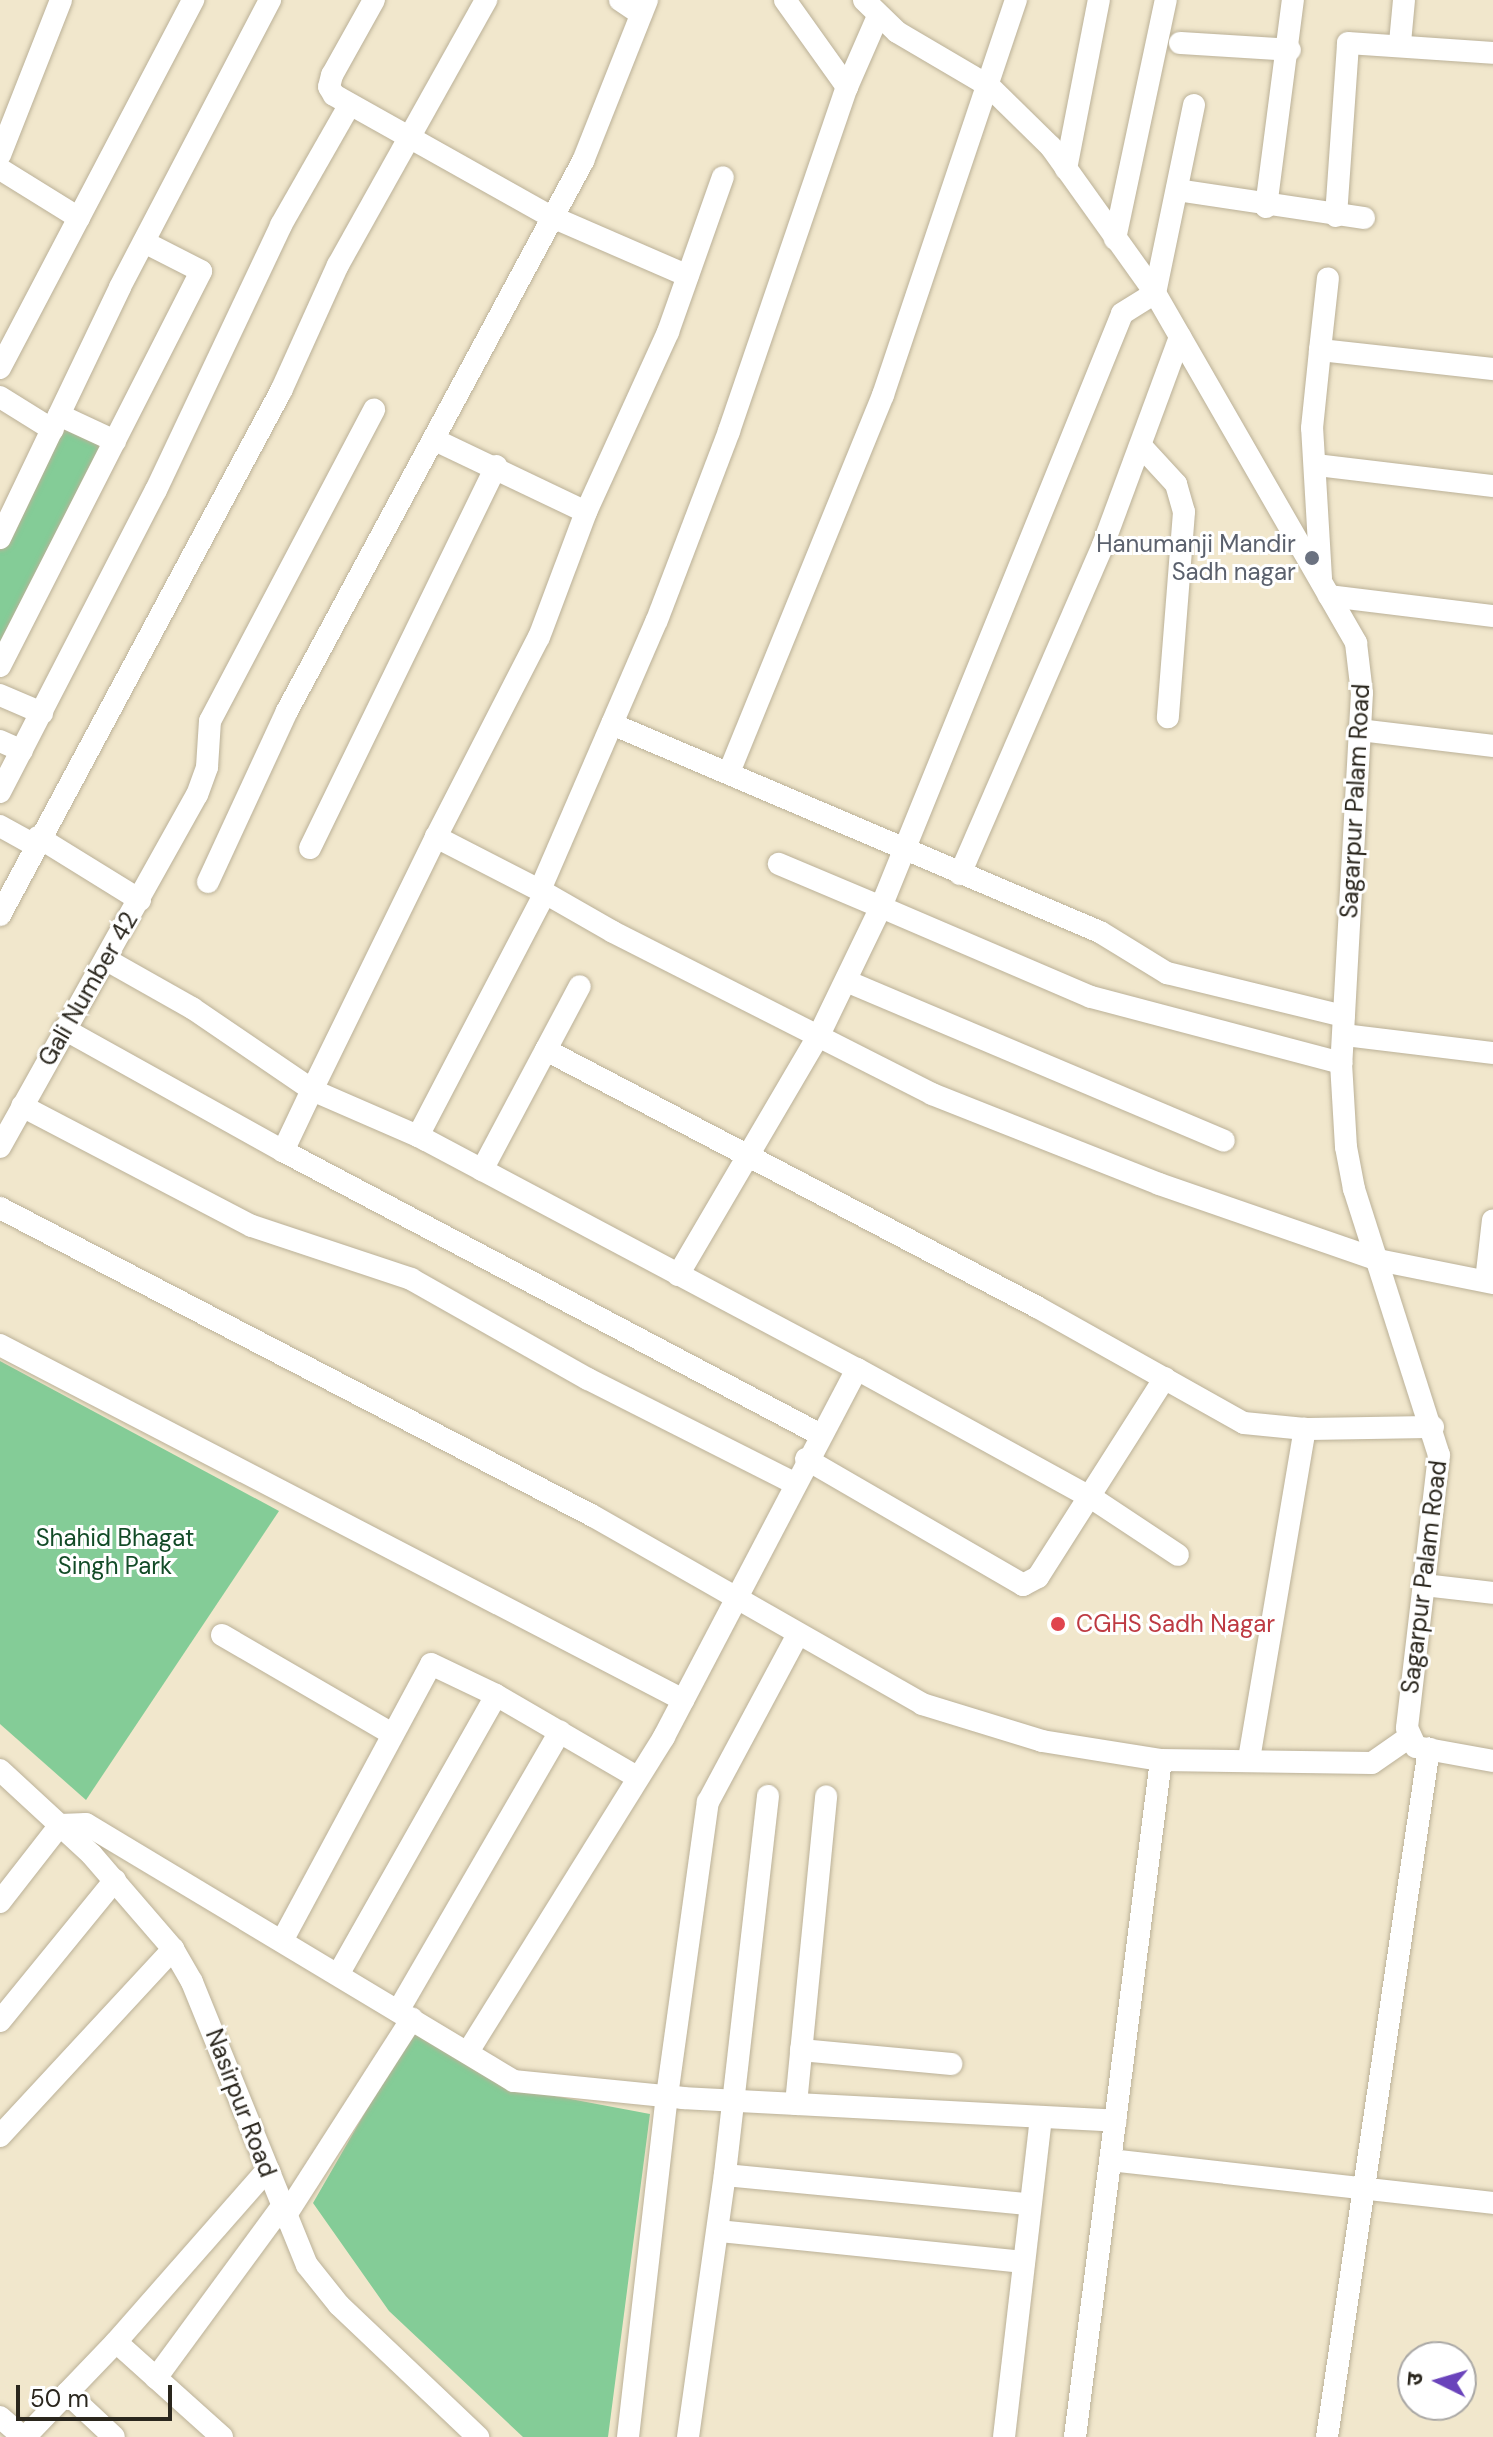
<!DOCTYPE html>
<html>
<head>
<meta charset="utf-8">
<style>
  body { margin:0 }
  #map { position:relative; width:1493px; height:2437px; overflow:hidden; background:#f1e7cc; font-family:"DM Sans","Noto Sans Devanagari",sans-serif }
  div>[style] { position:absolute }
  .green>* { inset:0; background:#84cc97 }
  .roads { filter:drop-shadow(0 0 2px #bbb198) drop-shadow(0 0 2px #bbb198) }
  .minor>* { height:22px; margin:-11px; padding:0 11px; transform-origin:11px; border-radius:11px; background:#fff }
  .dots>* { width:22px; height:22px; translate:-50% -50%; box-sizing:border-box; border:4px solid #fff; border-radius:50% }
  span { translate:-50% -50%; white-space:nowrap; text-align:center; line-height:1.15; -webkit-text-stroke:6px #fff; paint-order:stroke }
  .worship-label { font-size:24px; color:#5b616d }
  .right { translate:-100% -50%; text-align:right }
  .street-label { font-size:24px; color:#2a261d }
  .park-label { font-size:24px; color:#124b27 }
  .health-label { font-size:24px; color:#be3a42 }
  .left { translate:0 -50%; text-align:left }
  .north { position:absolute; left:1397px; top:2341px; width:80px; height:80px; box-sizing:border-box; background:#fff; border:2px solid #aaa8a5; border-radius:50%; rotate:275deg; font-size:22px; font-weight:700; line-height:32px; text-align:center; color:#2a261d }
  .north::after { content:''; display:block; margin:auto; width:28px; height:36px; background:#6a43bb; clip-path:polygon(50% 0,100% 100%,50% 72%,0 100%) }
  .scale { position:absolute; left:16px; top:2385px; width:156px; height:36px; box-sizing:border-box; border:4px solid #2a261d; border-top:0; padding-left:10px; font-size:24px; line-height:28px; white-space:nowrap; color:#2a261d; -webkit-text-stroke:6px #fff; paint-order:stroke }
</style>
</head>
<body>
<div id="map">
  <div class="green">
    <i style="clip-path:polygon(60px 421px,112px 443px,0 645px,0 550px)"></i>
    <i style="clip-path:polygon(0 1361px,279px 1511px,86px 1800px,0 1724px)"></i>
    <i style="clip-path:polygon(412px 2031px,512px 2088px,650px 2114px,608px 2437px,523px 2437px,389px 2311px,313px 2203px)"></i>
  </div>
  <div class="roads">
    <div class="minor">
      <i style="left:374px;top:0;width:86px;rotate:119.2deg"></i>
      <i style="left:332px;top:75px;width:12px;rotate:104deg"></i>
      <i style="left:329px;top:87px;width:9px;rotate:58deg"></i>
      <i style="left:334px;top:95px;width:248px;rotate:29.3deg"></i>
      <i style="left:550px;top:216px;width:150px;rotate:23.5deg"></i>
      <i style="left:620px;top:0;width:25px;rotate:34deg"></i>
      <i style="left:785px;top:0;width:107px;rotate:54.5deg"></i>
      <i style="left:864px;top:0;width:46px;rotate:44.1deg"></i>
      <i style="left:897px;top:32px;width:107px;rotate:30.4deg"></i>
      <i style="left:989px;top:86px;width:87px;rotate:44.5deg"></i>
      <i style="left:1051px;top:147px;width:179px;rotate:54.5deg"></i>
      <i style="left:1155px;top:293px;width:404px;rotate:60.1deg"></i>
      <i style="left:1356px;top:643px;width:50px;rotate:83.2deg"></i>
      <i style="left:1362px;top:693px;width:371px;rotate:93.2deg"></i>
      <i style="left:1341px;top:1063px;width:84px;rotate:86.6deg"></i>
      <i style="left:1346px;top:1147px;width:43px;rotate:79.2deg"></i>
      <i style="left:1354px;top:1189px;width:279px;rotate:72.3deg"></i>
      <i style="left:1439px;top:1455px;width:275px;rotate:96.7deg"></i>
      <i style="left:1407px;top:1728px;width:21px;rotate:65deg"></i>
      <i style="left:1416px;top:1747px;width:78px;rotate:10.3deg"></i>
      <i style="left:1180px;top:43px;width:110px;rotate:3.6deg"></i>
      <i style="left:1400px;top:43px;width:43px;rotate:-84.7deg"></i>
      <i style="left:1194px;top:105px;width:192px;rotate:101.7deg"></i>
      <i style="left:1155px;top:293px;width:39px;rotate:148deg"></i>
      <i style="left:1122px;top:314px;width:640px;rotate:112.12deg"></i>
      <i style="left:881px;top:907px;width:228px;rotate:23.2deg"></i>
      <i style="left:1091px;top:997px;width:259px;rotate:14.8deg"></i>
      <i style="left:0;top:155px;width:167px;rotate:-68.5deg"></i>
      <i style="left:0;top:169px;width:93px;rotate:31.8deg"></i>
      <i style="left:1066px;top:169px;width:172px;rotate:-79deg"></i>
      <i style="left:1177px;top:190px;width:189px;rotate:8.5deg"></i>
      <i style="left:1266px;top:207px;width:209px;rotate:-82.6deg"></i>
      <i style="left:1336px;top:216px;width:173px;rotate:-86deg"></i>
      <i style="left:1348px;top:43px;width:145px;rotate:3.9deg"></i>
      <i style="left:1115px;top:239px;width:244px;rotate:-78deg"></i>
      <i style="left:1320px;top:350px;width:72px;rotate:-83.7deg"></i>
      <i style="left:0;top:368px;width:416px;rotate:-62.3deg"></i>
      <i style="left:0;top:397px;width:62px;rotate:31.9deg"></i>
      <i style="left:59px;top:415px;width:62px;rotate:24.9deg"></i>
      <i style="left:435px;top:440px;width:167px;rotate:25.5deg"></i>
      <i style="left:586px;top:512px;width:198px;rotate:-65.5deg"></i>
      <i style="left:668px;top:332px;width:164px;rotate:-70.5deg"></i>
      <i style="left:1141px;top:446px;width:52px;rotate:47.4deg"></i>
      <i style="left:1176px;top:484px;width:29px;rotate:74deg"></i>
      <i style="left:1184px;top:512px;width:206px;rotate:94.5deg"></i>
      <i style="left:1316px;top:465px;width:178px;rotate:6.8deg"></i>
      <i style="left:0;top:538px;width:278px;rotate:-64.4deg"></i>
      <i style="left:120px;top:287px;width:324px;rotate:-62.4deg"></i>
      <i style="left:1321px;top:578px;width:150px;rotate:-93.4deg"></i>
      <i style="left:1312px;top:428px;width:78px;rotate:-84.1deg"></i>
      <i style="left:1320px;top:350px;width:174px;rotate:6.3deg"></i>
      <i style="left:1329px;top:596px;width:165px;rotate:7deg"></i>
      <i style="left:0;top:666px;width:443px;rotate:-63deg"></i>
      <i style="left:201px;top:271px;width:64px;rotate:-153deg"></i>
      <i style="left:0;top:695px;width:46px;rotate:23.2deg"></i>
      <i style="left:612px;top:724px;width:530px;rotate:23.09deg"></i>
      <i style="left:1100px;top:932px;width:79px;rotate:31.5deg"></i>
      <i style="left:1167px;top:973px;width:182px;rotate:13.7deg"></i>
      <i style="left:1359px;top:730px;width:135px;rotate:6.8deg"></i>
      <i style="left:0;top:741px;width:24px;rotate:24deg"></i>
      <i style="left:730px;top:770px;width:405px;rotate:-67.8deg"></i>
      <i style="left:883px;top:395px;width:417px;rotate:-71.4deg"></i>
      <i style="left:0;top:792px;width:340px;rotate:-62.7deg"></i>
      <i style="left:156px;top:490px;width:293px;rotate:-64.7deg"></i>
      <i style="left:281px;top:225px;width:137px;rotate:-60.3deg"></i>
      <i style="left:0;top:826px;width:39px;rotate:29deg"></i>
      <i style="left:38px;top:837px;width:120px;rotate:31.7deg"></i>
      <i style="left:436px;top:837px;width:225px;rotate:-62.8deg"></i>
      <i style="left:539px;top:637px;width:134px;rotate:-69.4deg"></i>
      <i style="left:310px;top:848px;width:425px;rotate:-64deg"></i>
      <i style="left:960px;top:874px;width:359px;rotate:-66.5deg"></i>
      <i style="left:1103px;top:545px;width:222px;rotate:-69.7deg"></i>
      <i style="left:208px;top:882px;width:188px;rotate:-65.2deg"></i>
      <i style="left:287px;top:711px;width:625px;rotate:-61.71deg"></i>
      <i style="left:583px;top:161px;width:173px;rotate:-68.3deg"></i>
      <i style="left:540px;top:890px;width:294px;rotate:-66.6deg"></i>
      <i style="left:657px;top:620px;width:202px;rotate:-69.1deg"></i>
      <i style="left:729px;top:431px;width:364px;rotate:-71.1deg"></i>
      <i style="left:847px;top:87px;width:77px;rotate:-66.4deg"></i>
      <i style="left:545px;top:893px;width:78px;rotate:29.8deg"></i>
      <i style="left:613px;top:932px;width:358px;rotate:26.9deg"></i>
      <i style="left:932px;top:1094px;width:244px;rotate:21.6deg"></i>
      <i style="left:1159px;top:1184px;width:232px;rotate:19.1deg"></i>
      <i style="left:1378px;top:1260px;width:117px;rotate:11.3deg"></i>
      <i style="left:0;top:915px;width:595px;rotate:-61.8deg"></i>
      <i style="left:281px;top:391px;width:138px;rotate:-65.7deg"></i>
      <i style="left:338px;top:265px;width:304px;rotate:-60.8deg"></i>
      <i style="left:107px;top:960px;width:98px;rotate:29.5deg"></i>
      <i style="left:192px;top:1008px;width:145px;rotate:34.3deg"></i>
      <i style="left:312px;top:1090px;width:68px;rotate:115.4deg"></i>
      <i style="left:283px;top:1151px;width:606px;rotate:27.83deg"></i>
      <i style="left:846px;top:981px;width:410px;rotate:22.9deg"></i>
      <i style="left:64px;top:1029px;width:251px;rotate:29.1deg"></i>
      <i style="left:1344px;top:1035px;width:150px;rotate:6.9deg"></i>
      <i style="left:546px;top:1050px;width:554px;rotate:27.63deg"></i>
      <i style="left:1037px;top:1307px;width:237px;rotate:29.3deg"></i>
      <i style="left:1244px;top:1423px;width:61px;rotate:5.6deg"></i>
      <i style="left:1305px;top:1429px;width:128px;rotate:-0.9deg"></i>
      <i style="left:22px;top:1106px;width:259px;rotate:27.6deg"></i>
      <i style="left:252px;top:1226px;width:168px;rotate:18.4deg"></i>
      <i style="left:411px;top:1279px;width:203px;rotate:29.5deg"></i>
      <i style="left:588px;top:1379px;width:231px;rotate:26.8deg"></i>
      <i style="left:418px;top:1136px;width:274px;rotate:-62.4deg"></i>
      <i style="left:545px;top:893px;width:123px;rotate:-152.8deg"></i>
      <i style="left:436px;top:837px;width:282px;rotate:116.1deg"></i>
      <i style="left:312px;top:1090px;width:116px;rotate:23.5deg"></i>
      <i style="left:418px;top:1136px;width:9px;rotate:27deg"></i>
      <i style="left:426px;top:1140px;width:488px;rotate:28deg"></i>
      <i style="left:857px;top:1369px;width:416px;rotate:117.7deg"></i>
      <i style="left:664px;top:1737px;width:371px;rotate:121.9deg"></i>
      <i style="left:0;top:1147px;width:403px;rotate:-60.8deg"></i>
      <i style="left:197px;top:795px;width:30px;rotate:-70deg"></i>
      <i style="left:207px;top:767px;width:46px;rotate:-86.3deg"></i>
      <i style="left:210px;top:721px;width:352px;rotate:-62.2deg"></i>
      <i style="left:482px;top:1170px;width:208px;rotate:-62deg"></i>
      <i style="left:0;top:1208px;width:668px;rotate:27.45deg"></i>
      <i style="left:593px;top:1516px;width:379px;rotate:29.7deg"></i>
      <i style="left:922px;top:1704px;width:126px;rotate:17.1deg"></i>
      <i style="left:1042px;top:1741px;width:121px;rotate:9.1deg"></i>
      <i style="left:1161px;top:1760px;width:211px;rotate:0.8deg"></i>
      <i style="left:1372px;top:1763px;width:44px;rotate:-34.8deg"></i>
      <i style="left:678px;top:1275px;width:281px;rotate:-59.6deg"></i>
      <i style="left:820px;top:1033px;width:140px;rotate:-64.2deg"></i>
      <i style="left:881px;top:907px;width:111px;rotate:-157.1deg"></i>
      <i style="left:1486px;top:1281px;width:61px;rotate:-83.5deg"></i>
      <i style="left:0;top:1345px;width:770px;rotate:27.46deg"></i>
      <i style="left:857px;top:1369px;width:268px;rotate:28.8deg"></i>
      <i style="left:1092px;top:1498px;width:103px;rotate:33.5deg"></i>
      <i style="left:806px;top:1459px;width:251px;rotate:30.1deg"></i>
      <i style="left:1023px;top:1585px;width:17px;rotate:-28deg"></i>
      <i style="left:1038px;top:1577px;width:236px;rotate:-57.5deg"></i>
      <i style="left:1424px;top:1585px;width:69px;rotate:6.6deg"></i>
      <i style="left:222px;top:1635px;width:197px;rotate:30.2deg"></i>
      <i style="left:1249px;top:1759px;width:335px;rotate:-80.4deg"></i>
      <i style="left:0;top:1770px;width:125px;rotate:42.7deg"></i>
      <i style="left:92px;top:1855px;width:124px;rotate:49.2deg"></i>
      <i style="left:173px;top:1949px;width:38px;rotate:60deg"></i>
      <i style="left:192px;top:1982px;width:305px;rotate:67.9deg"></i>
      <i style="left:307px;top:2265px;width:51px;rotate:51.3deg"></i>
      <i style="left:339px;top:2305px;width:192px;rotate:43.5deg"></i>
      <i style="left:768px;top:1796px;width:381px;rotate:96.5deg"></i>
      <i style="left:725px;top:2175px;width:304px;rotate:5.5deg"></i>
      <i style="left:0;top:1902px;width:98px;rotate:-52.1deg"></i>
      <i style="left:60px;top:1825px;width:26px;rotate:-2deg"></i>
      <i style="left:86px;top:1824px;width:499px;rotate:31deg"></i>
      <i style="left:514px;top:2081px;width:170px;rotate:5.7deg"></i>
      <i style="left:683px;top:2098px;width:433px;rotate:3deg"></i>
      <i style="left:283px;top:1939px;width:312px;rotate:-61.7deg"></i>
      <i style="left:431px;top:1664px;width:72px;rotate:25.5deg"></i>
      <i style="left:339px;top:1973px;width:319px;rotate:-60.5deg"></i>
      <i style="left:496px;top:1695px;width:163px;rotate:30.2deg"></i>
      <i style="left:398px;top:2011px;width:323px;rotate:-59.9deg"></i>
      <i style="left:0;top:2021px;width:182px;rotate:-50.8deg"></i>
      <i style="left:801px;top:2050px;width:151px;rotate:5.3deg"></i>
      <i style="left:796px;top:2104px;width:309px;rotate:-84.4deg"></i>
      <i style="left:0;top:2136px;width:255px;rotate:-47.2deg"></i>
      <i style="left:1110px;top:2160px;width:385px;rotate:6.4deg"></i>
      <i style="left:284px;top:2218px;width:237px;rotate:-57.3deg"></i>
      <i style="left:719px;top:2231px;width:305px;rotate:5.8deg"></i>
      <i style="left:156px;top:2378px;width:211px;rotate:-53.7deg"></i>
      <i style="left:67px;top:2393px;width:64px;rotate:43.1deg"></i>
      <i style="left:0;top:2417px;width:30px;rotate:41deg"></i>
      <i style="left:25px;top:2437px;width:132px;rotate:-46.2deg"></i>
      <i style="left:222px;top:2437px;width:142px;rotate:-138.1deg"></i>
      <i style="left:116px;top:2342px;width:230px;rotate:-48.7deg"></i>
      <i style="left:628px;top:2437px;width:343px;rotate:-83.5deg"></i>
      <i style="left:667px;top:2096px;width:297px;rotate:-82.1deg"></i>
      <i style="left:708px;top:1802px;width:188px;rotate:-61.8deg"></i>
      <i style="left:688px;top:2437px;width:265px;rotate:-82deg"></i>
      <i style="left:1004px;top:2437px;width:322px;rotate:-83.4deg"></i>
      <i style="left:1075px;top:2437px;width:682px;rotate:-82.76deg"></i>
      <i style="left:1327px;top:2437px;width:696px;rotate:-81.57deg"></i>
    </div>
  </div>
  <div class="dots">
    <i style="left:1312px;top:558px;background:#6b7280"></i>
    <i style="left:1058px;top:1624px;background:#e0444e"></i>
  </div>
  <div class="worship-label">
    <span class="right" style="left:1296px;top:558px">Hanumanji Mandir<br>Sadh nagar</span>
  </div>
  <div class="street-label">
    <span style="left:1355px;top:801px;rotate:-87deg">Sagarpur Palam Road</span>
    <span style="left:88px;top:989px;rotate:-60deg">Gali Number 42</span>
    <span style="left:1424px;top:1577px;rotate:-83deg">Sagarpur Palam Road</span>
    <span style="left:241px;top:2103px;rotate:69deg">Nasirpur Road</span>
  </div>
  <div class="park-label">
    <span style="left:115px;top:1552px">Shahid Bhagat<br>Singh Park</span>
  </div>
  <div class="health-label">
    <span class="left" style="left:1076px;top:1624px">CGHS Sadh Nagar</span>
  </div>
  <div class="north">उ</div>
  <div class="scale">50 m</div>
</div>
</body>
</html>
